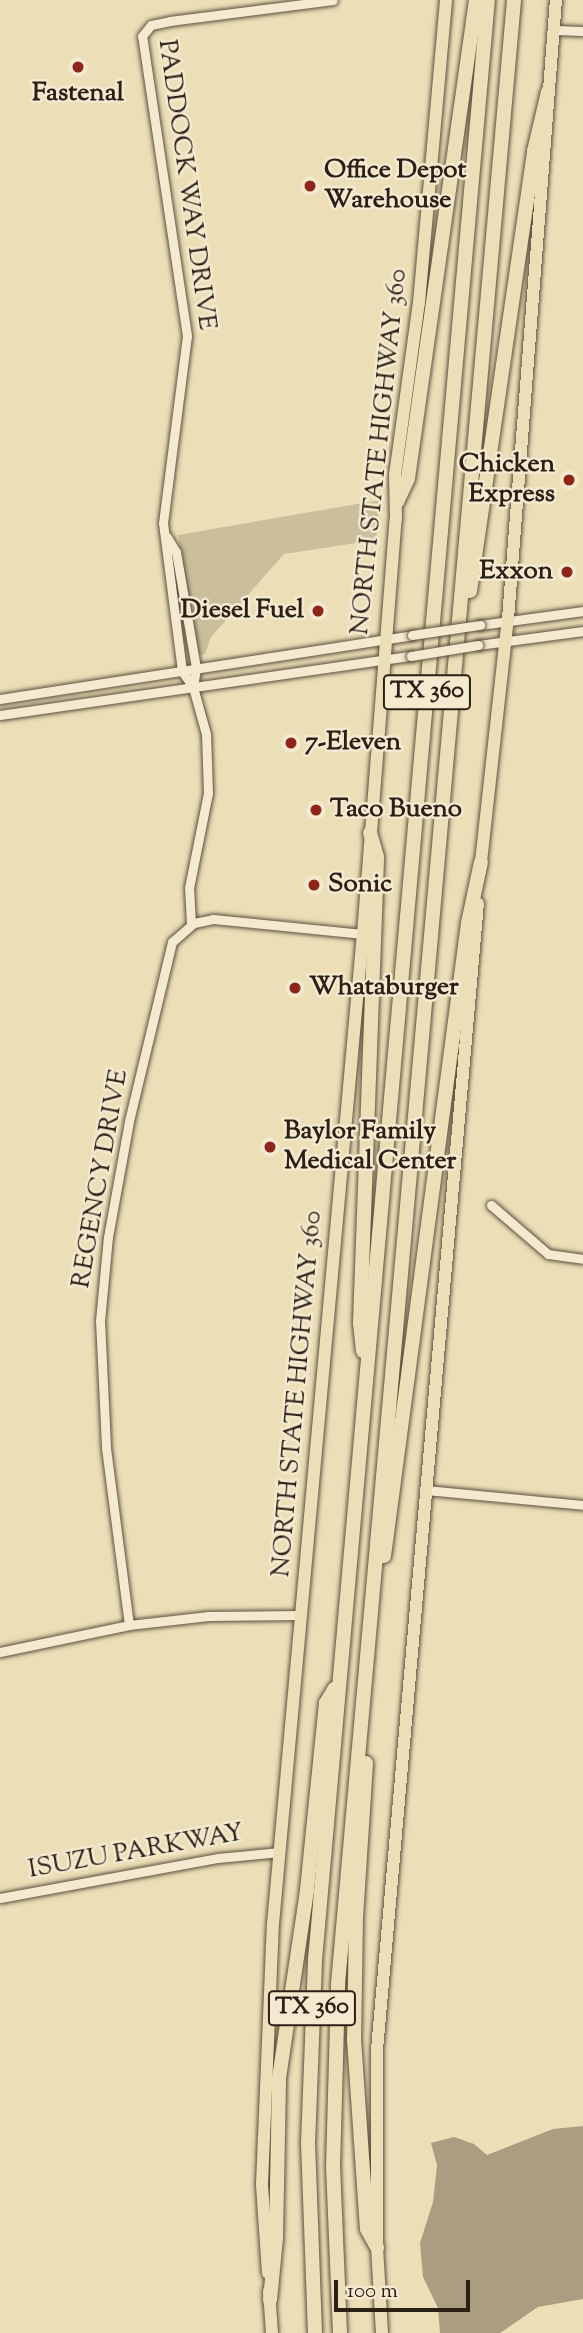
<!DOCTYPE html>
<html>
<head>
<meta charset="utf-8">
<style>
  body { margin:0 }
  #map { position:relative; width:583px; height:2333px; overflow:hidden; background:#ecdeb7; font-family:"Sorts Mill Goudy",serif }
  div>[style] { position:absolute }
  .green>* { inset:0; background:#cbbe9c }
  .water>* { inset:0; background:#ab9d80 }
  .roads { filter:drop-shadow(0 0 2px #5c503e) drop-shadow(0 0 2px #5c503e) }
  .minor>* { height:9px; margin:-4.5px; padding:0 4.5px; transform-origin:4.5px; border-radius:4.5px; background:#f3ead0 }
  .major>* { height:12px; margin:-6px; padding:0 6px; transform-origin:6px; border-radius:6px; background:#ecdeb7 }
  .highway>* { height:14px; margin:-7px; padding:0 7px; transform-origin:7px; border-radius:7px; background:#ecdeb7 }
  .bridges { filter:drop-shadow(0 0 2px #5c503e) drop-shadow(0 0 2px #5c503e) }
  .minor-bridge>* { height:9px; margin:-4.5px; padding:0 4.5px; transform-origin:4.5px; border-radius:4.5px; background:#f3ead0 }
  .dots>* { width:19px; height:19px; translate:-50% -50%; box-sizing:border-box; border:4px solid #f3ead0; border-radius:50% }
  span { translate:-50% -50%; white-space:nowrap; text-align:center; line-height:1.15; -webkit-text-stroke:5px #f3ead0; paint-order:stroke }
  .shield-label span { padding:2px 5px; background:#f3ead0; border:2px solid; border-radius:5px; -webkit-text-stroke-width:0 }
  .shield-label { font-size:24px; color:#2c2016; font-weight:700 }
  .poi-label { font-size:26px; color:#2c2016; font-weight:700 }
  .left { translate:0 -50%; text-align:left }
  .right { translate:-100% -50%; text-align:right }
  .street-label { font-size:26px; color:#2c2016 }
  .scale { position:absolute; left:334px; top:2280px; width:136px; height:32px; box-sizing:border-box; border:4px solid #2c2016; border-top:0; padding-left:9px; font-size:21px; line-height:24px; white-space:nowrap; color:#2c2016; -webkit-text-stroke:5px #f3ead0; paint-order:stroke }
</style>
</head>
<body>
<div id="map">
  <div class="green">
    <i style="clip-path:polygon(380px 500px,376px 540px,284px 554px,211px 637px,205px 654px,198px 655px,178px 535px)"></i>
  </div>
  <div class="water">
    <i style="clip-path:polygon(583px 2126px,583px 2299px,538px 2307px,500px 2333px,440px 2333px,438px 2308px,423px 2277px,420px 2243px,433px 2202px,437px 2165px,431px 2143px,454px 2137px,474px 2144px,487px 2155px,553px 2129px)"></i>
  </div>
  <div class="roads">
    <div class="minor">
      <i style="left:554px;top:30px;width:29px;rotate:2deg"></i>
      <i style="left:167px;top:537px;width:17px;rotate:59deg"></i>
      <i style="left:176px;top:552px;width:118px;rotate:80.2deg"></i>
      <i style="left:196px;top:668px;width:19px;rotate:99deg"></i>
      <i style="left:480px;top:625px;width:104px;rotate:-7.7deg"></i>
      <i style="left:478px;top:645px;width:106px;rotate:-7.6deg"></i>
      <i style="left:0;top:699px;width:417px;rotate:-8.8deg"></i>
      <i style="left:0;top:715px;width:415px;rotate:-8.2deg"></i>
      <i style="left:191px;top:924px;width:36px;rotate:-93deg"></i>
      <i style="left:189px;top:888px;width:97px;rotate:-78.7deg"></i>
      <i style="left:208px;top:793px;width:59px;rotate:-91.9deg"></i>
      <i style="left:206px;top:734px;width:49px;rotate:-105.5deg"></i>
      <i style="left:193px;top:687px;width:19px;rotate:-125deg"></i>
      <i style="left:182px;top:671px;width:149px;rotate:-97.3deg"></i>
      <i style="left:163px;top:523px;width:189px;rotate:-82.7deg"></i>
      <i style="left:187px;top:336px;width:303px;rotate:-98.5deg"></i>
      <i style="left:142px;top:36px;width:14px;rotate:-51deg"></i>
      <i style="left:151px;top:25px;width:19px;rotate:-12deg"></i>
      <i style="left:170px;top:21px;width:164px;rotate:-7.3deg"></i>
      <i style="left:491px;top:1205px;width:75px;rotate:40.7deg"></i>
      <i style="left:548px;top:1254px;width:35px;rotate:8deg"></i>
      <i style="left:425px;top:1490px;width:159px;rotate:5.4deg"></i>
      <i style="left:129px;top:1625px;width:179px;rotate:-97.4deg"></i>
      <i style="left:106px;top:1447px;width:126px;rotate:-92.7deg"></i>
      <i style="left:100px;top:1321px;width:84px;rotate:-84.6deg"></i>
      <i style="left:108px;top:1237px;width:118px;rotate:-79.7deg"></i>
      <i style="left:129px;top:1121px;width:184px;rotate:-76.5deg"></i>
      <i style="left:172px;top:942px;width:29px;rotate:-41deg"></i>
      <i style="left:194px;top:923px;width:19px;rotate:-12deg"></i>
      <i style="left:213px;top:919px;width:151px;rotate:5.7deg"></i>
      <i style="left:0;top:1652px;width:132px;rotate:-11.8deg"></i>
      <i style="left:129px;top:1625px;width:80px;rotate:-6.5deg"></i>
      <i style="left:208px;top:1616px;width:93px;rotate:-0.6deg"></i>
      <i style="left:0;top:1898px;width:222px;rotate:-10.4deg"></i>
      <i style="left:218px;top:1858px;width:62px;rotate:-5.5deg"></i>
    </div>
    <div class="major">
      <i style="left:480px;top:871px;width:254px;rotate:-83.7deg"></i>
      <i style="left:508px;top:619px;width:621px;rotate:-85.57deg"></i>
      <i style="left:268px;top:2273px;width:89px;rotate:-93.9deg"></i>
      <i style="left:262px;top:2184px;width:260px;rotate:-87.6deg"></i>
      <i style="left:273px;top:1924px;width:994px;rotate:-84.81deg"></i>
      <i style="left:363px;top:934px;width:416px;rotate:-85.5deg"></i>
      <i style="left:396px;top:519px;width:44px;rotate:-91.3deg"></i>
      <i style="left:395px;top:475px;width:174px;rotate:-82.1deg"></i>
      <i style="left:419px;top:303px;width:304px;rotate:-84.9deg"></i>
      <i style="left:269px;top:2291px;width:42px;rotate:85.9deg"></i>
      <i style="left:382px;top:2333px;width:86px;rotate:-93.3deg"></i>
      <i style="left:377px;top:2247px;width:197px;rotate:-90deg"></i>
      <i style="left:377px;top:2050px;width:1151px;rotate:-84.97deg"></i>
    </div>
    <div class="highway">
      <i style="left:397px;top:502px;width:26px;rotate:-65deg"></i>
      <i style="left:408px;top:478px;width:483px;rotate:-81.9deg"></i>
      <i style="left:470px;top:591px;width:445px;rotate:-81.7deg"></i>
      <i style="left:534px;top:151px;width:61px;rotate:-76.7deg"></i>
      <i style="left:363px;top:1351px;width:28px;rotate:-96deg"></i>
      <i style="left:360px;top:1323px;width:466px;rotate:-87.9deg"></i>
      <i style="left:377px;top:857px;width:25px;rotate:-106deg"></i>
      <i style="left:384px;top:1556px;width:639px;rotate:-82.44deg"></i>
      <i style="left:468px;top:923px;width:62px;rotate:-78deg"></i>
      <i style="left:366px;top:1763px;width:154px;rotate:93.7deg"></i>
      <i style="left:356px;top:1917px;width:122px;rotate:90.9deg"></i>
      <i style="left:354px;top:2039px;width:190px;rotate:86.1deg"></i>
      <i style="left:367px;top:2229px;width:21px;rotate:61deg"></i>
      <i style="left:270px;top:2300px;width:62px;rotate:-84.5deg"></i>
      <i style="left:276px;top:2238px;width:160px;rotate:-88.9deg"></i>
      <i style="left:279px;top:2078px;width:190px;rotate:-81.5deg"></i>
      <i style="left:307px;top:1890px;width:188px;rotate:-84.2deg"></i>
      <i style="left:326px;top:1703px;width:17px;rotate:-59deg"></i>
      <i style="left:315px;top:2333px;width:189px;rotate:-92.1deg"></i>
      <i style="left:308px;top:2144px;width:184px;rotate:-87.8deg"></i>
      <i style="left:315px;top:1960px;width:1968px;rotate:-84.96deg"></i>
      <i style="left:340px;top:2333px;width:166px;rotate:-92.4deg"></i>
      <i style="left:333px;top:2167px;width:183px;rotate:-88.4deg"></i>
      <i style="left:338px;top:1984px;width:1992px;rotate:-84.93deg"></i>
    </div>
  </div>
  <div class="bridges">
    <div class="minor-bridge">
      <i style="left:412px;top:635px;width:69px;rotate:-8.4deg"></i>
      <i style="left:411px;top:656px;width:68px;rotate:-9.3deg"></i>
    </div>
  </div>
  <div class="dots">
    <i style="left:78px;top:67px;background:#8f2418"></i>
    <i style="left:310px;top:186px;background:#8f2418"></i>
    <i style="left:569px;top:480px;background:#8f2418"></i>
    <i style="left:567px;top:572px;background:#8f2418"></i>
    <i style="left:318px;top:611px;background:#8f2418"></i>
    <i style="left:291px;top:743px;background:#8f2418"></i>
    <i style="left:316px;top:810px;background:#8f2418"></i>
    <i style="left:314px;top:885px;background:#8f2418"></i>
    <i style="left:295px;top:988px;background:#8f2418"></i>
    <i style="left:270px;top:1147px;background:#8f2418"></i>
  </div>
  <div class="shield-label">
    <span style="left:427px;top:692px">TX 360</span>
    <span style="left:312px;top:2008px">TX 360</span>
  </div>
  <div class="poi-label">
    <span style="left:78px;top:94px">Fastenal</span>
    <span class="left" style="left:324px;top:186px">Office Depot<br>Warehouse</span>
    <span class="right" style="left:555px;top:480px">Chicken<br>Express</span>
    <span class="right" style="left:553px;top:572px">Exxon</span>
    <span class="right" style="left:304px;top:611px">Diesel Fuel</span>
    <span class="left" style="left:305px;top:743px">7-Eleven</span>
    <span class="left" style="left:330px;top:810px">Taco Bueno</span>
    <span class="left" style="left:328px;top:885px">Sonic</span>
    <span class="left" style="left:309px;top:988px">Whataburger</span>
    <span class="left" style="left:284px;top:1147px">Baylor Family<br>Medical Center</span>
  </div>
  <div class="street-label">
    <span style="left:186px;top:185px;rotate:82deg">PADDOCK WAY DRIVE</span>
    <span style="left:380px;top:452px;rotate:-84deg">NORTH STATE HIGHWAY 360</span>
    <span style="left:101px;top:1179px;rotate:-80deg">REGENCY DRIVE</span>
    <span style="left:298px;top:1394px;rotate:-85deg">NORTH STATE HIGHWAY 360</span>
    <span style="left:136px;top:1852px;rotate:-10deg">ISUZU PARKWAY</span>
  </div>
  <div class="scale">100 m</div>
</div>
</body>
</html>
